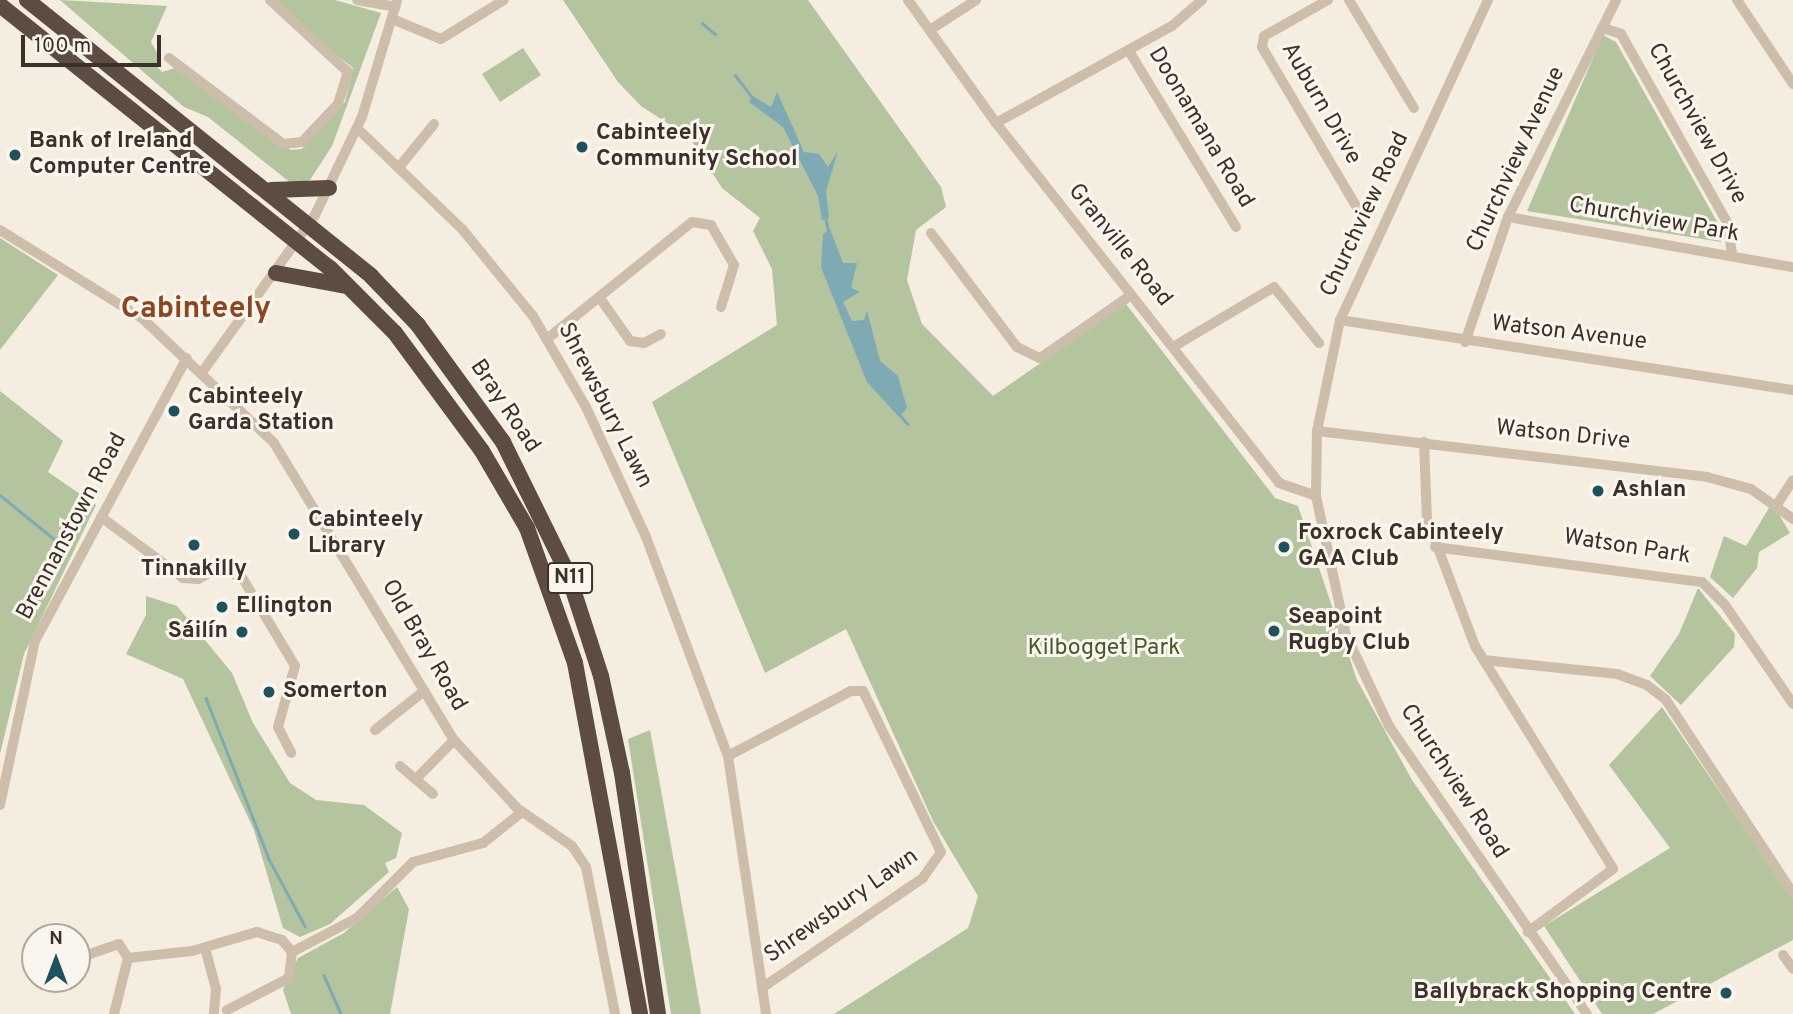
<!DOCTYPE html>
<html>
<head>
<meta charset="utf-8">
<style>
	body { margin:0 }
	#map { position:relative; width:1793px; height:1014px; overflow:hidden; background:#f4ede0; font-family:Overpass,sans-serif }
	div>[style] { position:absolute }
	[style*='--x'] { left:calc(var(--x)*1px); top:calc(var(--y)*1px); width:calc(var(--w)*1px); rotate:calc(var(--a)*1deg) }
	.green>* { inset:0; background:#b3c49f }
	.water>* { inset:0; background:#7daab3 }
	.stream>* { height:2.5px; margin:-1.25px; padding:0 1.25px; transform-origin:1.25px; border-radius:1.25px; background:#7daab3 }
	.minor>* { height:10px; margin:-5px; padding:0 5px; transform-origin:5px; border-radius:5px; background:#cdbeab }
	.highway>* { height:16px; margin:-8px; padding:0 8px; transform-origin:8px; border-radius:8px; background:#5c4c41 }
	.dots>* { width:19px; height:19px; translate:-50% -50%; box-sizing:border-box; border:4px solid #fbf6ed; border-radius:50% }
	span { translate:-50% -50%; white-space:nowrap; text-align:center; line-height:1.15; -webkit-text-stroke:6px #fbf6ed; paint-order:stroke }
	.shield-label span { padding:2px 5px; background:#fbf6ed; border:2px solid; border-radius:5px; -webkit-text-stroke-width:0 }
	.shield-label { font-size:21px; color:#3b312a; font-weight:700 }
	.street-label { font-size:23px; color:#3b312a }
	.poi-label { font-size:23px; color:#3b312a; font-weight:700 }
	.left { translate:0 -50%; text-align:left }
	.right { translate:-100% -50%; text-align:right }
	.park-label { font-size:23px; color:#445a2d }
	.district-label { font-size:30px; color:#8d4620; font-weight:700 }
	.north { position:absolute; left:21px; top:923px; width:70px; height:70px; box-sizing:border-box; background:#fbf6ed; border:2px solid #aea79f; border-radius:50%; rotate:0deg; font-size:19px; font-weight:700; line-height:28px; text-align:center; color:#3b312a }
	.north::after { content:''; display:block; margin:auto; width:24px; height:32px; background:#1e535e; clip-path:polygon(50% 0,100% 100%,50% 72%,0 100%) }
	.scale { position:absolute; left:21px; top:35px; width:140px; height:32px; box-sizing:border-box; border:4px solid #3b312a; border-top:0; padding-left:9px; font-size:21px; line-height:24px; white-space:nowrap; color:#3b312a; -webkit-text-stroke:5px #fbf6ed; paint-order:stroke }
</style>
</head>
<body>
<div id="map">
	<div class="green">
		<div style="clip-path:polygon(60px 0,167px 6px,151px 42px,159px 56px,156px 66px,162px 72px,175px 68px,291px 150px,302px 149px,345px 102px,353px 68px,280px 10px,277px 0,335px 0,381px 13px,332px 146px,310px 180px,292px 184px,208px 117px,184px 107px)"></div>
		<div style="clip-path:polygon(563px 0,808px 0,941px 187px,946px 207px,916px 230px,907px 280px,922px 324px,993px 396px,1126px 304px,1275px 498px,1298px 506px,1357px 680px,1412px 780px,1575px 1014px,834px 1014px,968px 928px,978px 896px,933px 821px,846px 629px,765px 673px,652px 402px,777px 325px,772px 269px,753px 231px,760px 218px,722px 188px,690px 138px,641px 106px,618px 82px)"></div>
		<div style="clip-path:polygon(1603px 35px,1616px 42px,1724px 234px,1721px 242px,1527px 211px)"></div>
		<div style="clip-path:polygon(523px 48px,541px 75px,500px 102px,482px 74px)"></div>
		<div style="clip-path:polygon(0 238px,58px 275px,0 350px)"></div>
		<div style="clip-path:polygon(0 391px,63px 441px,48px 472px,96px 505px,24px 654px,0 754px)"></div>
		<div style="clip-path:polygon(1772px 503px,1790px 533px,1759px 552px,1757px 568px,1733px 598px,1710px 577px,1724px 536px,1746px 546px)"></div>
		<div style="clip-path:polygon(1698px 588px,1735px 634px,1734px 647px,1681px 705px,1650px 676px,1679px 634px)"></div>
		<div style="clip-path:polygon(146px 596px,177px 606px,232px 673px,253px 723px,290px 783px,316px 800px,364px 805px,402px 833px,396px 858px,385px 863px,389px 872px,330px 924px,300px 937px,283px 928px,254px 830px,183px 679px,126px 654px,146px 615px)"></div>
		<div style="clip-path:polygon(1662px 707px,1793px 899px,1793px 940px,1653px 1014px,1602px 1014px,1544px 926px,1670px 848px,1609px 765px)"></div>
		<div style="clip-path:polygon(650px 730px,687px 933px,701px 1014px,671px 1014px,628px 739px)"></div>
		<div style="clip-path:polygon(397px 887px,409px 909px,390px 1014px,291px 1014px,283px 990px,298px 958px,344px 933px)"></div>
	</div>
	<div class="water">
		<div style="clip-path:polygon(777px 92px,804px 152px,819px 154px,828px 167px,838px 151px,826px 191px,829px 218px,822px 220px,818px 196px,783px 127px,749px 102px,753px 96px,771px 107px)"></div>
		<div style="clip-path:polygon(830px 229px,843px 263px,857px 263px,851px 288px,860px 292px,843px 302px,852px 321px,864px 320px,867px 311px,880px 361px,898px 376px,907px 408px,899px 417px,867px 382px,821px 267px,823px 234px)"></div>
	</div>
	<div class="stream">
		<div style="--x:702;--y:23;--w:17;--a:40"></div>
		<div style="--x:735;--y:75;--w:28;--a:52"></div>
		<div style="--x:826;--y:219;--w:14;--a:78"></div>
		<div style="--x:899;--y:414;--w:13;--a:48"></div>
		<div style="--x:0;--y:495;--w:82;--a:39.1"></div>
		<div style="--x:206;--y:698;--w:173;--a:68.6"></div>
		<div style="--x:269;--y:859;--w:76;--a:61.8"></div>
		<div style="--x:324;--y:975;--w:43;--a:66.4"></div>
	</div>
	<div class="minor">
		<div style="--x:357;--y:0;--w:39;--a:10"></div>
		<div style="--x:908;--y:0;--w:151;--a:54.4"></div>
		<div style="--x:996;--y:123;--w:458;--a:51.8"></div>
		<div style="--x:1279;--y:483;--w:39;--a:19"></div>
		<div style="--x:1328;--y:0;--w:73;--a:150.6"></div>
		<div style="--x:1264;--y:36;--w:11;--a:100"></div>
		<div style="--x:1262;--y:47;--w:199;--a:59.4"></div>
		<div style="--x:1349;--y:0;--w:126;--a:59"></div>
		<div style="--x:1488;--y:0;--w:353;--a:114.8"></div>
		<div style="--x:1340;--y:320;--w:113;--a:101.7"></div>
		<div style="--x:1317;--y:431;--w:65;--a:90.9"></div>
		<div style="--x:1316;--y:496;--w:142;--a:77.8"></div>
		<div style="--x:1346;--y:635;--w:101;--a:64.7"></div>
		<div style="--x:1389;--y:726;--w:349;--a:55.5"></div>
		<div style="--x:1737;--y:0;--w:101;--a:56.3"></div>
		<div style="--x:392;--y:19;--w:53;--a:22.2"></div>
		<div style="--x:441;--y:39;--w:74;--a:-31.8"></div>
		<div style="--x:1603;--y:28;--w:19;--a:18"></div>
		<div style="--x:1621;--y:34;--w:216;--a:60.6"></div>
		<div style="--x:1727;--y:222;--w:33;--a:81"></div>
		<div style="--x:930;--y:30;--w:55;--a:-33.1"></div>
		<div style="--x:1129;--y:51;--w:206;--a:58.7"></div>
		<div style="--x:169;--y:58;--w:143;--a:37"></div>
		<div style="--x:283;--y:144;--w:19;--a:-6"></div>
		<div style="--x:302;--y:142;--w:52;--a:-46.5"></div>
		<div style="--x:338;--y:104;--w:34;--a:-73"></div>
		<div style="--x:348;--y:72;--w:106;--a:-137.3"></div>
		<div style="--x:996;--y:123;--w:201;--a:-28.9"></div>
		<div style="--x:1172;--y:26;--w:40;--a:-41"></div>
		<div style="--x:357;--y:128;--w:146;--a:43.9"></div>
		<div style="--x:462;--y:229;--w:112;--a:50.8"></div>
		<div style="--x:533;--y:316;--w:105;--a:59.8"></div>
		<div style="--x:586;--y:407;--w:143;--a:65.2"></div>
		<div style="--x:646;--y:537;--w:234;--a:69.5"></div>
		<div style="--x:728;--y:756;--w:261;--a:81.6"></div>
		<div style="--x:400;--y:166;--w:54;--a:-51"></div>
		<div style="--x:1508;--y:217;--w:289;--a:10"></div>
		<div style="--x:0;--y:230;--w:168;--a:31.9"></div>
		<div style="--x:143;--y:319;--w:180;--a:43.4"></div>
		<div style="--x:274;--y:443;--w:347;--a:58.8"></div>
		<div style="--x:454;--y:740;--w:93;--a:47.2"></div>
		<div style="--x:517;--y:808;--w:67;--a:34.6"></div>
		<div style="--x:572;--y:846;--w:25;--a:56"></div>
		<div style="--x:586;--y:867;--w:150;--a:78.8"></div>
		<div style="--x:931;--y:233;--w:143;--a:53"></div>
		<div style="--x:1017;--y:347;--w:25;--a:26"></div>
		<div style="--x:1040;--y:358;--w:111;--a:-34.7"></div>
		<div style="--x:602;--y:301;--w:49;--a:55"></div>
		<div style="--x:630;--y:341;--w:14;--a:8"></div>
		<div style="--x:644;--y:343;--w:19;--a:-28"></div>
		<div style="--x:1340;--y:320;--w:458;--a:8.8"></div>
		<div style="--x:547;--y:339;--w:186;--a:-38.9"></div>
		<div style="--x:692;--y:222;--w:19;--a:9"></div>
		<div style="--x:711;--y:225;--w:46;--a:60.1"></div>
		<div style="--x:734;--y:265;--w:44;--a:107.2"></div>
		<div style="--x:1465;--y:342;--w:132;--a:-71"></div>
		<div style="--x:1508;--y:217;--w:242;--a:-63.5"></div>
		<div style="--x:1173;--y:347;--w:117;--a:-30.7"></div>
		<div style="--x:1274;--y:287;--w:72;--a:51.2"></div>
		<div style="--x:203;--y:371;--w:192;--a:-54.3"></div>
		<div style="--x:315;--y:215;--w:109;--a:-64.4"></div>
		<div style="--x:362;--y:117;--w:122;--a:-73.3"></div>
		<div style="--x:1317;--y:431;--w:393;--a:6.7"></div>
		<div style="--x:1707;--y:477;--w:46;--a:15.3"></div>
		<div style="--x:1751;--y:489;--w:52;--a:35.5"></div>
		<div style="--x:1424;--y:442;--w:77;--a:87.8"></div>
		<div style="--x:1427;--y:519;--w:136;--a:69.3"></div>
		<div style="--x:1475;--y:646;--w:262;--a:58.2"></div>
		<div style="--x:1613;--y:869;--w:106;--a:143.5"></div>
		<div style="--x:1778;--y:503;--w:27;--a:-57"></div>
		<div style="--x:101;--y:517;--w:102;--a:36.6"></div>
		<div style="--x:183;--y:578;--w:15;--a:4"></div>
		<div style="--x:198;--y:579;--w:26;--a:-28"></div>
		<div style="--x:221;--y:567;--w:25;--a:29"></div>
		<div style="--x:243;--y:579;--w:101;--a:59.1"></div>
		<div style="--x:295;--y:666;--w:63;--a:105.6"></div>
		<div style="--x:278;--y:727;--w:29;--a:63"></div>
		<div style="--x:1435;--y:547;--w:269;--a:7.5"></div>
		<div style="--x:1702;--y:582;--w:33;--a:45"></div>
		<div style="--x:1725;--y:605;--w:120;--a:55.5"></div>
		<div style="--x:1484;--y:660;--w:134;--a:6"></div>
		<div style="--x:1617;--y:674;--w:32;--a:20"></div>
		<div style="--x:1647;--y:685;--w:24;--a:38"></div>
		<div style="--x:1666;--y:700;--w:231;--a:56.7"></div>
		<div style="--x:375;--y:730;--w:63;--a:-38.5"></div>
		<div style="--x:728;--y:756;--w:139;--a:-27.9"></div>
		<div style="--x:851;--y:691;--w:12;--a:0"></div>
		<div style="--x:863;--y:691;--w:179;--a:64.2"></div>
		<div style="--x:941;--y:852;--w:32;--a:125"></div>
		<div style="--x:923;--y:878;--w:195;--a:145.7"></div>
		<div style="--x:400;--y:766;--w:43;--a:40.3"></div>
		<div style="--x:416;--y:779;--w:54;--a:-45.7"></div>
		<div style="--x:0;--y:805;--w:168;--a:-78"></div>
		<div style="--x:35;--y:641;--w:321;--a:-61.8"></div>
		<div style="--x:205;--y:948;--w:42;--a:75"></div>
		<div style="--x:216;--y:989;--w:25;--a:95"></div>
		<div style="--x:292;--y:952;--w:73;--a:-27.6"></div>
		<div style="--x:357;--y:918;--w:79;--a:-45"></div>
		<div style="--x:413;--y:862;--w:73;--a:-15.2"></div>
		<div style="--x:483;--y:843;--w:50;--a:-38.5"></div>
		<div style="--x:1783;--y:955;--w:17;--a:54"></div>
		<div style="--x:84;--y:956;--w:37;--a:-19"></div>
		<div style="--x:119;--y:944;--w:17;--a:57"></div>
		<div style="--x:114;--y:1014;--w:58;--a:-76"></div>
		<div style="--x:128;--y:958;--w:64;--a:-6.2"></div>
		<div style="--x:192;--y:951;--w:68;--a:-16.3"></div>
		<div style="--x:257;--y:932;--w:26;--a:18"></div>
		<div style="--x:282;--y:940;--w:16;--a:50"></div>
		<div style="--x:292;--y:952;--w:26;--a:97"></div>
		<div style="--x:289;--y:978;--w:70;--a:152.7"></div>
	</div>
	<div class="highway">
		<div style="--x:27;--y:0;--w:441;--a:38.7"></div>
		<div style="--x:371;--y:276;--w:68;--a:46.2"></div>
		<div style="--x:418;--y:325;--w:145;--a:54"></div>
		<div style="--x:503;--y:442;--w:147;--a:63.8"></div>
		<div style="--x:568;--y:574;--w:107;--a:72.1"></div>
		<div style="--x:601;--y:676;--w:99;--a:77.8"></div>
		<div style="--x:622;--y:773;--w:244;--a:81.5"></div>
		<div style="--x:0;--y:5;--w:422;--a:38.6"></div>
		<div style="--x:330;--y:268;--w:92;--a:45"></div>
		<div style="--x:395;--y:333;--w:147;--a:53.6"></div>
		<div style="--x:482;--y:451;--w:89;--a:59.7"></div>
		<div style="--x:527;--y:528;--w:143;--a:70.4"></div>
		<div style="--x:575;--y:663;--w:357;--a:79.5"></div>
		<div style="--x:271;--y:190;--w:58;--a:-2"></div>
		<div style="--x:276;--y:273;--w:71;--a:10.5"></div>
	</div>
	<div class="dots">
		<div style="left:582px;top:147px;background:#1e535e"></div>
		<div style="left:15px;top:155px;background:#1e535e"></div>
		<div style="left:174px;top:411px;background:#1e535e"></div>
		<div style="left:1598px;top:491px;background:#1e535e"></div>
		<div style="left:294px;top:534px;background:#1e535e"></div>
		<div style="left:194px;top:545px;background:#1e535e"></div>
		<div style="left:1284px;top:547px;background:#1e535e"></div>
		<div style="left:222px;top:607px;background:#1e535e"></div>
		<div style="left:1274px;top:631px;background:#1e535e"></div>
		<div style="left:242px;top:632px;background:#1e535e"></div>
		<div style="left:269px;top:692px;background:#1e535e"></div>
		<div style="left:1726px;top:993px;background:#1e535e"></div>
	</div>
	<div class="shield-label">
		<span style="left:570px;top:578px">N11</span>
	</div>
	<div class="street-label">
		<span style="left:1320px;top:104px;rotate:60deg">Auburn Drive</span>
		<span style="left:1696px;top:124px;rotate:61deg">Churchview Drive</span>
		<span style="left:1200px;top:128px;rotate:59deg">Doonamana Road</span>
		<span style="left:1517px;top:160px;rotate:-65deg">Churchview Avenue</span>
		<span style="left:1366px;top:215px;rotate:-65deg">Churchview Road</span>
		<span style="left:1654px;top:221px;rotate:10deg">Churchview Park</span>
		<span style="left:1119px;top:246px;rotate:51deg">Granville Road</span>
		<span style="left:1569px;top:334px;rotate:7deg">Watson Avenue</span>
		<span style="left:604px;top:406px;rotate:63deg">Shrewsbury Lawn</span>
		<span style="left:504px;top:407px;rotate:56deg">Bray Road</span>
		<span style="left:1563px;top:436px;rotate:6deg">Watson Drive</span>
		<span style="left:73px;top:527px;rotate:-62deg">Brennanstown Road</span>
		<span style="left:1627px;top:548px;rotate:9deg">Watson Park</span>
		<span style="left:423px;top:646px;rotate:60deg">Old Bray Road</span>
		<span style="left:1453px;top:782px;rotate:57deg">Churchview Road</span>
		<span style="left:842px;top:907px;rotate:-35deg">Shrewsbury Lawn</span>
	</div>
	<div class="poi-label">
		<span class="left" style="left:596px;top:147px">Cabinteely<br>Community School</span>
		<span class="left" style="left:29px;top:155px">Bank of Ireland<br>Computer Centre</span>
		<span class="left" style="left:188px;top:411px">Cabinteely<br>Garda Station</span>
		<span class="left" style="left:1612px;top:491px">Ashlan</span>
		<span class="left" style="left:308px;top:534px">Cabinteely<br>Library</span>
		<span class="left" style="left:1298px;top:547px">Foxrock Cabinteely<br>GAA Club</span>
		<span style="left:194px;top:570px">Tinnakilly</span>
		<span class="left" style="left:236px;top:607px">Ellington</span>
		<span class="left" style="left:1288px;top:631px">Seapoint<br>Rugby Club</span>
		<span class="right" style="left:228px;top:632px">Sáilín</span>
		<span class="left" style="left:283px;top:692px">Somerton</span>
		<span class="right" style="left:1712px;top:993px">Ballybrack Shopping Centre</span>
	</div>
	<div class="park-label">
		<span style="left:1104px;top:649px">Kilbogget Park</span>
	</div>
	<div class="district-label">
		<span style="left:196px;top:310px">Cabinteely</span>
	</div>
	<div class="north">N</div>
	<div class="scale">100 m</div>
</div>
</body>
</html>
